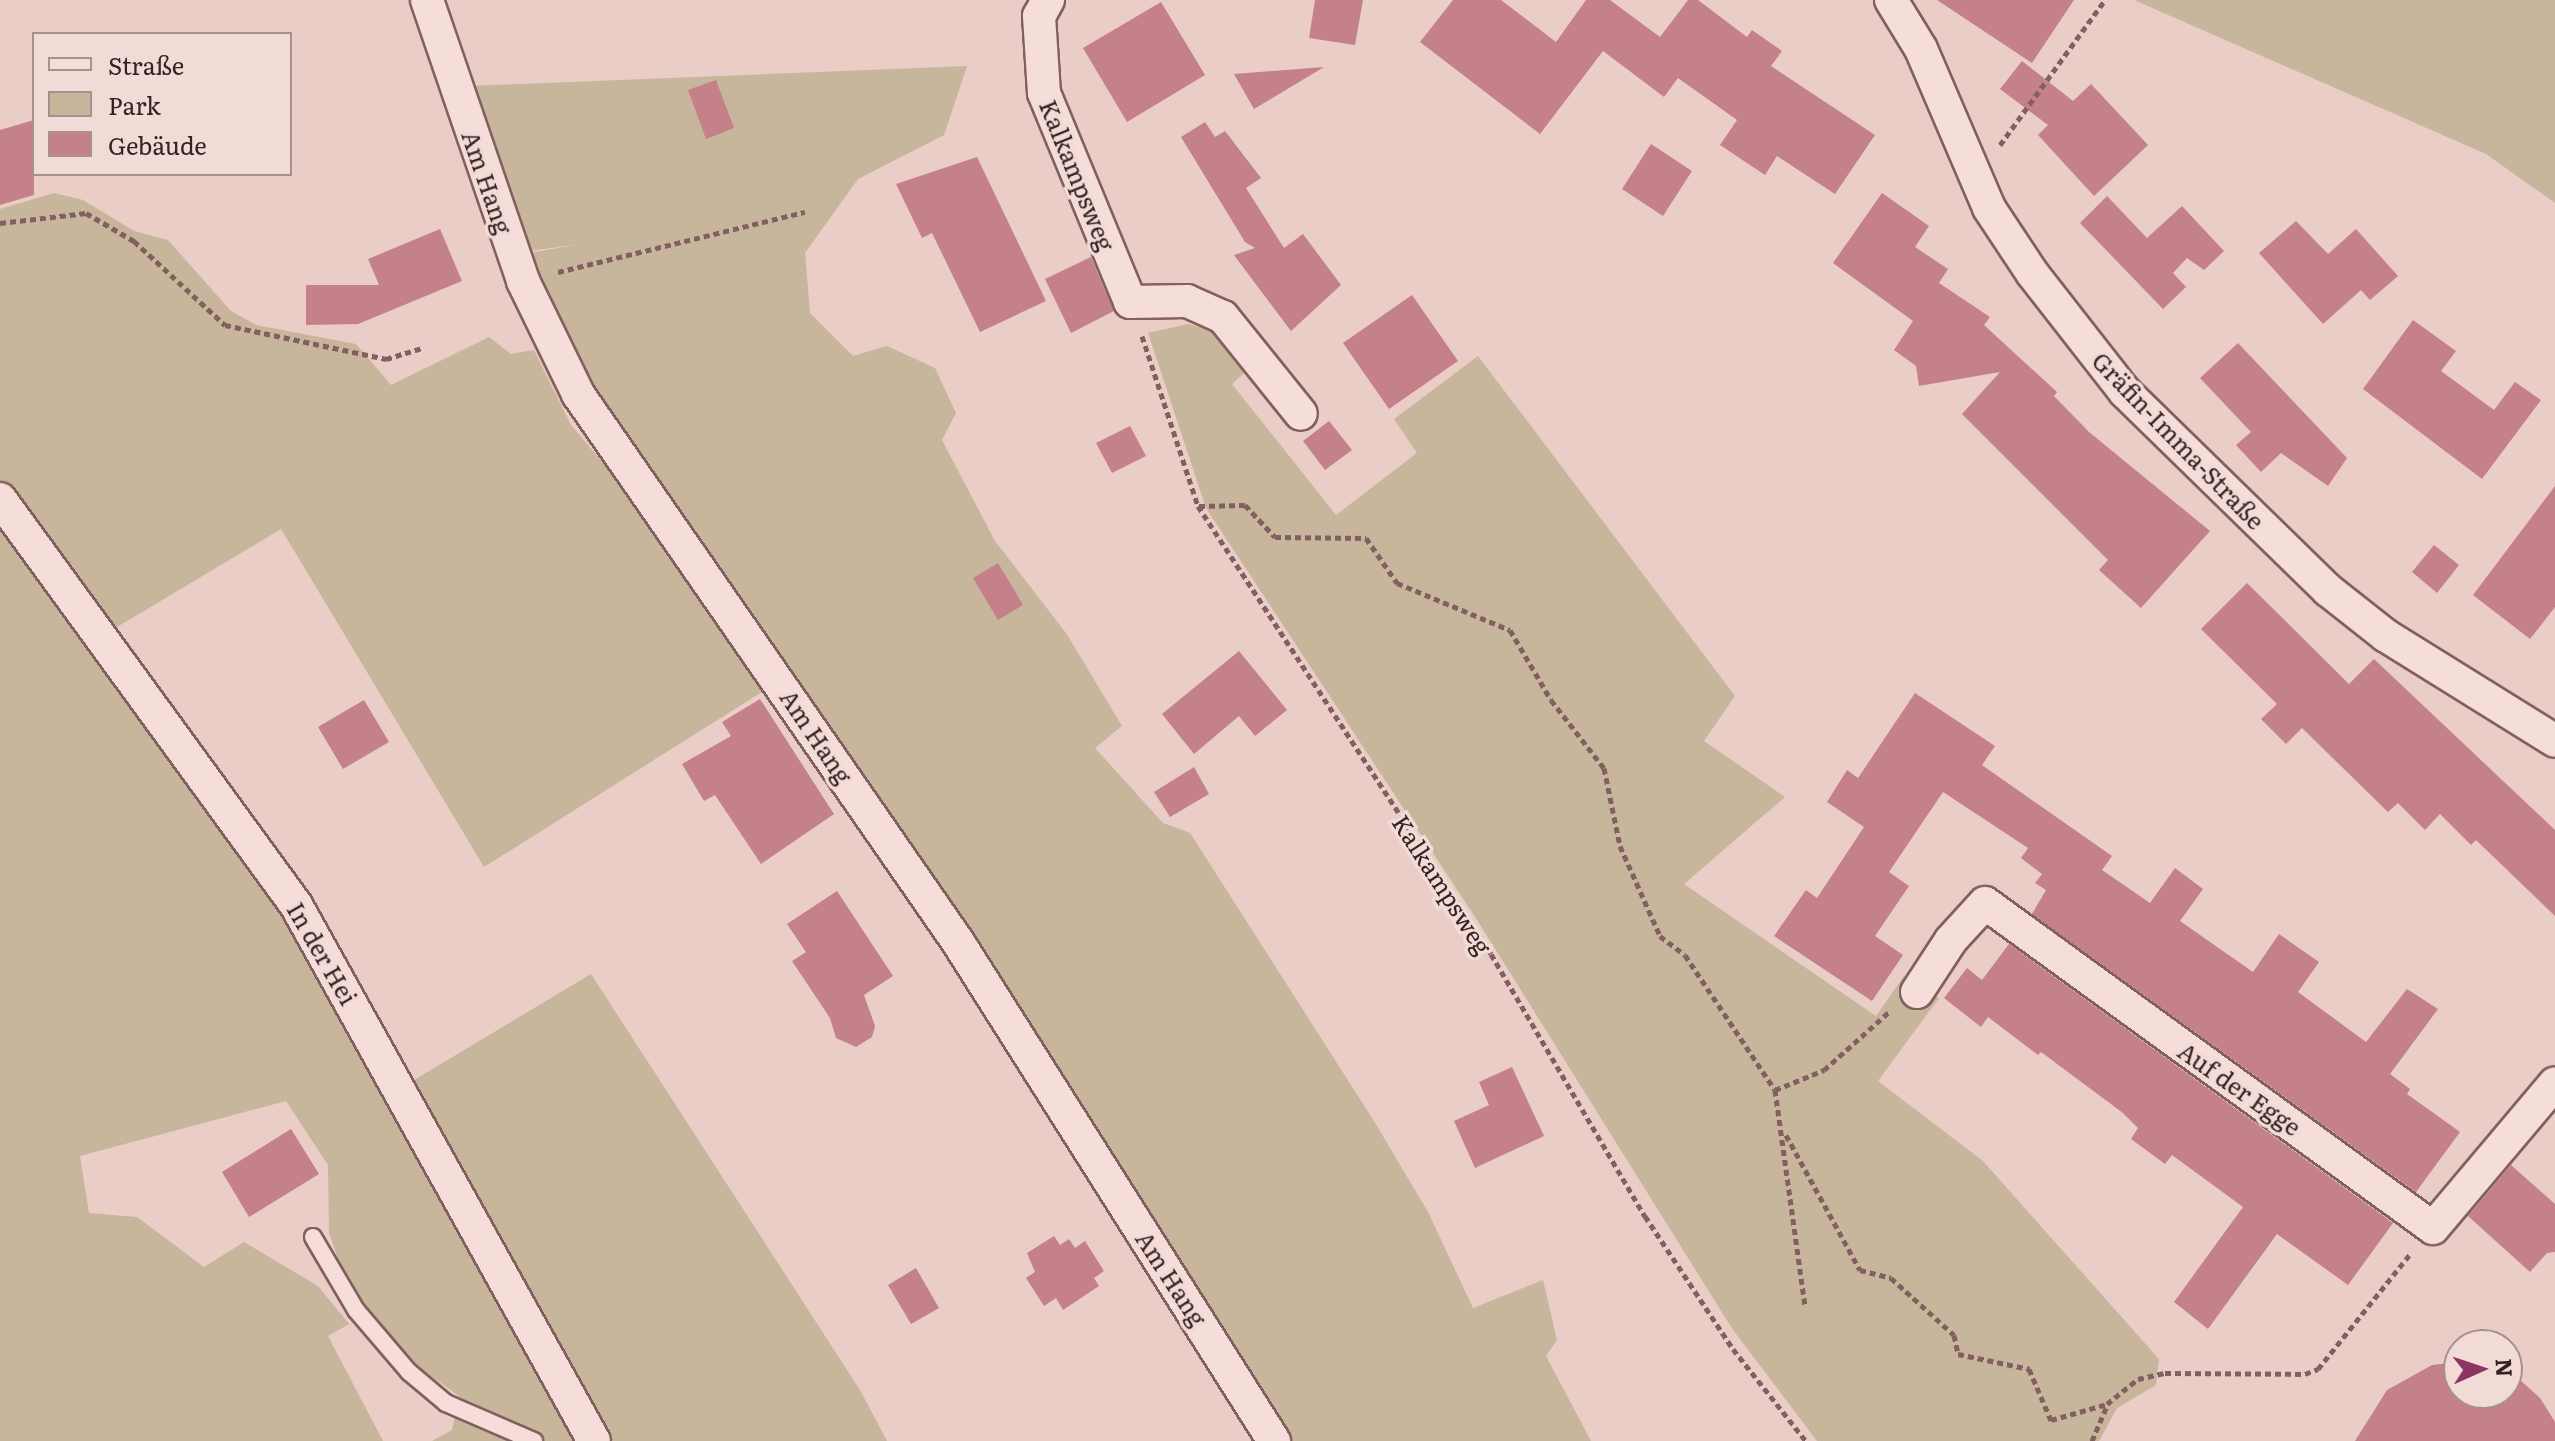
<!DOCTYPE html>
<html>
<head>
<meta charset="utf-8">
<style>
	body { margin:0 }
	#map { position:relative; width:2555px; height:1441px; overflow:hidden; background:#eacdc7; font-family:Literata,serif }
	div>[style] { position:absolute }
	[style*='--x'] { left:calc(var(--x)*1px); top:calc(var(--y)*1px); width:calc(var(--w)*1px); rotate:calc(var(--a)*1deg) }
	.green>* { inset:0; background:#c7b59c }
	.building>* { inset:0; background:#c48189 }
	.path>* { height:5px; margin-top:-2.5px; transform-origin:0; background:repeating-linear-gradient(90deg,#835f5f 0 6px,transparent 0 10px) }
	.roads { filter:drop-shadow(2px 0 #835f5f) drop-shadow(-2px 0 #835f5f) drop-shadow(0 2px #835f5f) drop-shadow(0 -2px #835f5f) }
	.lane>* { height:16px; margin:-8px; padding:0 8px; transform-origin:8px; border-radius:8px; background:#f5deda }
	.street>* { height:32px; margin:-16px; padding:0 16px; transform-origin:16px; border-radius:16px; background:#f5deda }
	span { translate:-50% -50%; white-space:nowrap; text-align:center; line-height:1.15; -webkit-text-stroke:7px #f2dbd6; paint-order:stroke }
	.street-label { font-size:24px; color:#352122 }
	.legend { position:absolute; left:32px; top:32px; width:260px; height:144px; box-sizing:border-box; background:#f2dbd6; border:2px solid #a6918e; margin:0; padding:10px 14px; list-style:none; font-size:24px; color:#352122 }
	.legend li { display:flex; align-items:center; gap:16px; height:40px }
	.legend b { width:40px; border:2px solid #a6918e }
	.north { position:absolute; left:2443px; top:1329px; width:80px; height:80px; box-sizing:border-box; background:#f2dbd6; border:2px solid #a6918e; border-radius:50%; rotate:87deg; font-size:22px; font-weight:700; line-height:32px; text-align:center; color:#352122 }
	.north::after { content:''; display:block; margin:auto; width:28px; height:36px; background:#8c3564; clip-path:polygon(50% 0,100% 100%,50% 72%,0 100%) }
</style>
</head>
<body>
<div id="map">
	<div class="green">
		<div style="clip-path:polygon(2134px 0,2555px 0,2555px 203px,2486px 154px)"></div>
		<div style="clip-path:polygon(967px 66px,944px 135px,858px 179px,805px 253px,810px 313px,853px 356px,887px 346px,935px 368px,956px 413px,942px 440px,995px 541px,1066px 633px,1122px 726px,1095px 748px,1163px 823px,1190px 833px,1374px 1121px,1428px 1212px,1473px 1308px,1543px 1280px,1557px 1340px,1546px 1356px,1591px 1441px,1292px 1441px,1095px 1130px,593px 383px,530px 253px,580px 244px,530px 251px,469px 86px)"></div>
		<div style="clip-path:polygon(54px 193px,83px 200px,134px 231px,168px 240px,231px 311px,256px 325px,356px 344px,391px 385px,489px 337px,511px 354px,534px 350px,571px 425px,649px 517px,765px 690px,484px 867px,281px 529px,97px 639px,295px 921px,584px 1441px,432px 1441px,452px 1430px,459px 1396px,418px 1367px,365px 1308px,342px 1270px,329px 1233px,328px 1165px,286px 1101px,80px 1156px,89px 1213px,137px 1217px,204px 1267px,244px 1242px,318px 1286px,349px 1324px,328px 1336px,383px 1441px,0 1441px,0 209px)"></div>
		<div style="clip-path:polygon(1188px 324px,1215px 331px,1245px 372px,1232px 384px,1336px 515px,1417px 453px,1394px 419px,1478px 356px,1735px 696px,1704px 741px,1785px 797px,1684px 884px,1876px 1016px,1904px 976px,1939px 998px,1878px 1081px,1983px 1161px,2159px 1359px,2156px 1385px,2117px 1408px,2099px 1441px,1817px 1441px,1733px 1330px,1479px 923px,1206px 508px,1148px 333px)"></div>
		<div style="clip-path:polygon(591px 974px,860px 1390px,887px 1441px,607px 1441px,409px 1083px)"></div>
	</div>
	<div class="building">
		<div style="clip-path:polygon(1315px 0,1363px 0,1355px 45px,1309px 38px)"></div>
		<div style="clip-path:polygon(1453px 0,1501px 0,1556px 42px,1586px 0,1610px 0,1660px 37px,1688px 0,1698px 0,1747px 37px,1752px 30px,1782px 51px,1771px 66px,1875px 135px,1835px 194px,1777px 156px,1765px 175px,1720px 145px,1737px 120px,1678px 78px,1664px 97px,1603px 51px,1540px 134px,1420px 42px)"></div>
		<div style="clip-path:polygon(1937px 0,2074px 0,2032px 63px)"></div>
		<div style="clip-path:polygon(1161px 2px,1205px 75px,1127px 122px,1083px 48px)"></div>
		<div style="clip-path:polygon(2022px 61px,2073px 101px,2091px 84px,2148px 145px,2094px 196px,2038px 135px,2048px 125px,2000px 89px)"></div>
		<div style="clip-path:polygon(1324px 67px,1254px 109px,1234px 74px)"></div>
		<div style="clip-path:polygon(716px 80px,734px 128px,706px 139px,688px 90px)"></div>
		<div style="clip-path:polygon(34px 120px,34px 195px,0 205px,0 130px)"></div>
		<div style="clip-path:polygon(1205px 122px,1215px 137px,1225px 131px,1261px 178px,1246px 188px,1284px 248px,1303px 234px,1341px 285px,1291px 331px,1234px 255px,1255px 248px,1245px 242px,1181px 137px)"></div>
		<div style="clip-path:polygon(1651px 144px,1692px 171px,1663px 216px,1622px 189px)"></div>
		<div style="clip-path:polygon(977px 157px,1046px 301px,980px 332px,932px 233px,922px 238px,896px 184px)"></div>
		<div style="clip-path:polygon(1882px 193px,1929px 226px,1915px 247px,1948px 269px,1939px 283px,1990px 317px,1984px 325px,2057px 392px,2054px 396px,2089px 432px,2210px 531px,2141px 608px,2099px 570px,2108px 560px,1962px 414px,2000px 372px,1919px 386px,1916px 366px,1894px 350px,1913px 321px,1833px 263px)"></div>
		<div style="clip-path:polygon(2107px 196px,2147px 238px,2182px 206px,2224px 251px,2204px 270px,2187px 258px,2173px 273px,2186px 287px,2163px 309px,2080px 223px)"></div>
		<div style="clip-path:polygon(2296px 221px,2328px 254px,2356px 229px,2398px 276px,2370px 300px,2361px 290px,2323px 324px,2259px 253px)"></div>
		<div style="clip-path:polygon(440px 229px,462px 281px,358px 324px,306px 325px,306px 285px,379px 285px,368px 259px)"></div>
		<div style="clip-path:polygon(1091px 257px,1114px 311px,1071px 333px,1045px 279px)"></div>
		<div style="clip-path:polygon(1412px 295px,1458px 361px,1389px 409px,1343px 343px)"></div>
		<div style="clip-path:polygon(2413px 320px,2456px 351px,2441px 371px,2494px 410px,2515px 382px,2541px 400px,2482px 479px,2363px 389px)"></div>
		<div style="clip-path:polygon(2238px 343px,2347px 458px,2328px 486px,2281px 453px,2261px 472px,2236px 445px,2251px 432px,2200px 378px)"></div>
		<div style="clip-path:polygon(1329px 421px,1352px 450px,1325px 470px,1303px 441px)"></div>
		<div style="clip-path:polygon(1130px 426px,1146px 456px,1112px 473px,1096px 443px)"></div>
		<div style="clip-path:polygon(2555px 486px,2555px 607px,2530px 639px,2473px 595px)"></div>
		<div style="clip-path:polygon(2434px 545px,2459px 565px,2437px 593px,2412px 572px)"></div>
		<div style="clip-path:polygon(998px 563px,1023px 605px,998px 620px,973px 578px)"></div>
		<div style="clip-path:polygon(2247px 583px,2349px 684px,2374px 659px,2555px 830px,2555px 916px,2476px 840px,2471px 845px,2440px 814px,2425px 830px,2398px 803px,2388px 812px,2302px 728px,2286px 744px,2261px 719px,2277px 704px,2201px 629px)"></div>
		<div style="clip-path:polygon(1239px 651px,1287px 710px,1255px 736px,1239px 716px,1194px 754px,1162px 714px)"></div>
		<div style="clip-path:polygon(1915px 693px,1995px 746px,1982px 765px,2112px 856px,2102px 870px,2150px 903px,2175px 868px,2203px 889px,2180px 921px,2253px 972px,2279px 934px,2319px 962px,2298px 992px,2366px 1042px,2407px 989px,2438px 1009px,2390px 1074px,2410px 1089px,2407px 1094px,2460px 1132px,2416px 1192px,2032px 914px,2046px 890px,2035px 883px,2042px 874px,2021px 858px,2028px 848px,1943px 792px,1889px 872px,1909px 886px,1875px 936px,1903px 955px,1872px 1001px,1774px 936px,1806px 890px,1817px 898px,1864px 827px,1827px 802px,1847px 770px,1858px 778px)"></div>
		<div style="clip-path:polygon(760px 699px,834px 814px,761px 864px,715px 795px,704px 801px,682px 764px,731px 736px,722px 722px)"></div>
		<div style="clip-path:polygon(364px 700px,389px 742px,343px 769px,318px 727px)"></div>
		<div style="clip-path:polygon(1194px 767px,1209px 794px,1170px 817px,1154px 792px)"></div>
		<div style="clip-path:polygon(837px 891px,893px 976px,864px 995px,875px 1026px,872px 1037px,856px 1047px,836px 1038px,830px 1018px,792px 961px,806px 952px,787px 924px)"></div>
		<div style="clip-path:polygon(2009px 944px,2393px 1223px,2348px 1285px,2277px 1234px,2208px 1329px,2174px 1302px,2243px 1207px,2172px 1155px,2165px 1164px,2131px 1139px,2138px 1128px,2123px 1113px,2041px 1052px,2038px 1055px,1988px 1017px,1981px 1027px,1944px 998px,1967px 968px,1982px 980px)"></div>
		<div style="clip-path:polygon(1512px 1067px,1544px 1136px,1475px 1168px,1454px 1121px,1489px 1105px,1479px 1082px)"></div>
		<div style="clip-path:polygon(291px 1129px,319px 1174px,249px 1217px,222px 1172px)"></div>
		<div style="clip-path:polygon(2511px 1165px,2555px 1204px,2555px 1252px,2547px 1253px,2530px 1272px,2468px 1216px)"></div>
		<div style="clip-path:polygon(1054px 1236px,1060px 1245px,1069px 1239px,1075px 1248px,1085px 1241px,1104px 1271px,1094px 1278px,1099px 1286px,1063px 1310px,1056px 1298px,1044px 1306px,1026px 1278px,1035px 1272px,1027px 1253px)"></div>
		<div style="clip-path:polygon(916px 1268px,939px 1308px,911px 1324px,888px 1285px)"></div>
		<div style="clip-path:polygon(2459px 1362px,2459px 1393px,2507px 1393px,2507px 1373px,2519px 1379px,2540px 1398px,2555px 1422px,2555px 1441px,2355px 1441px,2387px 1390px,2432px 1365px)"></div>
	</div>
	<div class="path">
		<div style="--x:2000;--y:145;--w:179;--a:-54.1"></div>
		<div style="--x:0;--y:223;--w:87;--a:-6.6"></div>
		<div style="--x:86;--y:213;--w:56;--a:30.3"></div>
		<div style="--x:134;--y:241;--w:124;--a:42.7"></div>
		<div style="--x:225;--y:325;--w:165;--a:11.9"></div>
		<div style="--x:386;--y:359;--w:39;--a:-17"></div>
		<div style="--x:558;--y:272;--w:254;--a:-13.7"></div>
		<div style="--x:1142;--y:336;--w:179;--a:71.8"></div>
		<div style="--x:1198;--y:506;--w:535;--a:56.81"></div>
		<div style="--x:1491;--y:954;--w:304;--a:59.6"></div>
		<div style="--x:1645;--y:1216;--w:159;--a:56.5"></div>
		<div style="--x:1733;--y:1349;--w:117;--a:51.6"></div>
		<div style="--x:1199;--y:506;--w:46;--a:-1.2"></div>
		<div style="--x:1245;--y:505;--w:44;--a:46.8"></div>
		<div style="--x:1275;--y:537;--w:91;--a:0.6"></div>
		<div style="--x:1366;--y:538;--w:55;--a:55.4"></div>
		<div style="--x:1397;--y:583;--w:122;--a:22.6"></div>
		<div style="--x:1510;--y:630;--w:81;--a:59.6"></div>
		<div style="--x:1551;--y:700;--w:86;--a:52.1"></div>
		<div style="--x:1604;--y:768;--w:80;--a:78.4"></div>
		<div style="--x:1620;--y:846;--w:98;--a:66"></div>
		<div style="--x:1660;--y:936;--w:31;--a:37"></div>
		<div style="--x:1685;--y:955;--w:162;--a:56.3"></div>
		<div style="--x:1775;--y:1090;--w:218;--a:82.1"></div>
		<div style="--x:1775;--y:1090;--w:53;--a:-22.2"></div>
		<div style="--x:1824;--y:1070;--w:89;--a:-41.8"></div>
		<div style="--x:1786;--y:1135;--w:154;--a:61.3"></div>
		<div style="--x:1860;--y:1270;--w:32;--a:14"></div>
		<div style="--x:1891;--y:1278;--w:85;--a:42.1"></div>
		<div style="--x:1954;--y:1335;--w:19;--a:78"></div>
		<div style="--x:1958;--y:1354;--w:73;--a:11.9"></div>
		<div style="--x:2029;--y:1369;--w:56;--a:66.7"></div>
		<div style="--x:2051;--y:1420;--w:58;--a:-15.9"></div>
		<div style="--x:2107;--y:1404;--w:40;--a:-39"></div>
		<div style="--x:2138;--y:1379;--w:28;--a:-13"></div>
		<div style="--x:2165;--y:1373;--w:140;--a:0.4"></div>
		<div style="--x:2305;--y:1374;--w:14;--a:-21"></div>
		<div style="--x:2318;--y:1369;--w:149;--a:-51.3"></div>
		<div style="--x:2092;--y:1441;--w:39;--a:-67"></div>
	</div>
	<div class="roads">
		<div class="lane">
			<div style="--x:313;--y:1237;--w:85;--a:59.5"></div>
			<div style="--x:356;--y:1310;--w:82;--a:49.5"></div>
			<div style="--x:409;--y:1372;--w:48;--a:40"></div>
			<div style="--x:446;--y:1403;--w:96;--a:23.4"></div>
		</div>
		<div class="street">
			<div style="--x:427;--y:0;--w:297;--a:71.1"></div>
			<div style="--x:523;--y:281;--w:126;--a:64"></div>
			<div style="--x:578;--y:394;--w:667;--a:55.26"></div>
			<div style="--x:958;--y:942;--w:591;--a:57.66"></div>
			<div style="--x:1048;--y:0;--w:18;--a:119"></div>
			<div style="--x:1039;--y:16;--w:77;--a:86.3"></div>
			<div style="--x:1044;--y:93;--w:226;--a:67.6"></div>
			<div style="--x:1130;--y:302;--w:57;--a:-1"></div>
			<div style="--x:1187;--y:301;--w:39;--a:24"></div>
			<div style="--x:1223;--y:317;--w:124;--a:51.2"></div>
			<div style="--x:1891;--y:0;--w:57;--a:58.5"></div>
			<div style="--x:1921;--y:49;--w:173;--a:66.8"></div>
			<div style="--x:1989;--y:208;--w:78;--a:56.5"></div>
			<div style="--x:2032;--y:273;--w:151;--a:52"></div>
			<div style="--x:2125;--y:392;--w:284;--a:44.3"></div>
			<div style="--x:2328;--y:590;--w:73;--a:38.3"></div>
			<div style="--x:2385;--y:635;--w:200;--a:31.9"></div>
			<div style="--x:0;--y:499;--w:502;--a:53.91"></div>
			<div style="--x:296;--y:905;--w:613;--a:60.93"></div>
			<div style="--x:1917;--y:992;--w:62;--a:-56.8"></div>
			<div style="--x:1951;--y:940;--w:50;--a:-47.4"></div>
			<div style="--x:1985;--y:903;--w:553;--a:35.96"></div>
			<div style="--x:2433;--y:1228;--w:189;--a:-49.9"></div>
		</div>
	</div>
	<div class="street-label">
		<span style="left:1078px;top:175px;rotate:68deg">Kalkampsweg</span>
		<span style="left:488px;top:182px;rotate:71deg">Am Hang</span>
		<span style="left:2179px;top:440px;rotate:46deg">Gräfin-Imma-Straße</span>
		<span style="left:817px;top:736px;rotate:56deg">Am Hang</span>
		<span style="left:1443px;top:884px;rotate:57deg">Kalkampsweg</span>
		<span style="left:323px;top:953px;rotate:60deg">In der Hei</span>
		<span style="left:2240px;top:1088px;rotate:35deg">Auf der Egge</span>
		<span style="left:1172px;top:1278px;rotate:57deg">Am Hang</span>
	</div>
	<ul class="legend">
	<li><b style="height:10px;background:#f5deda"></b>Straße</li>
	<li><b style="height:22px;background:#c7b59c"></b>Park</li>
	<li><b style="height:22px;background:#c48189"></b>Gebäude</li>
	</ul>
	<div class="north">N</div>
</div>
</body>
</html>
